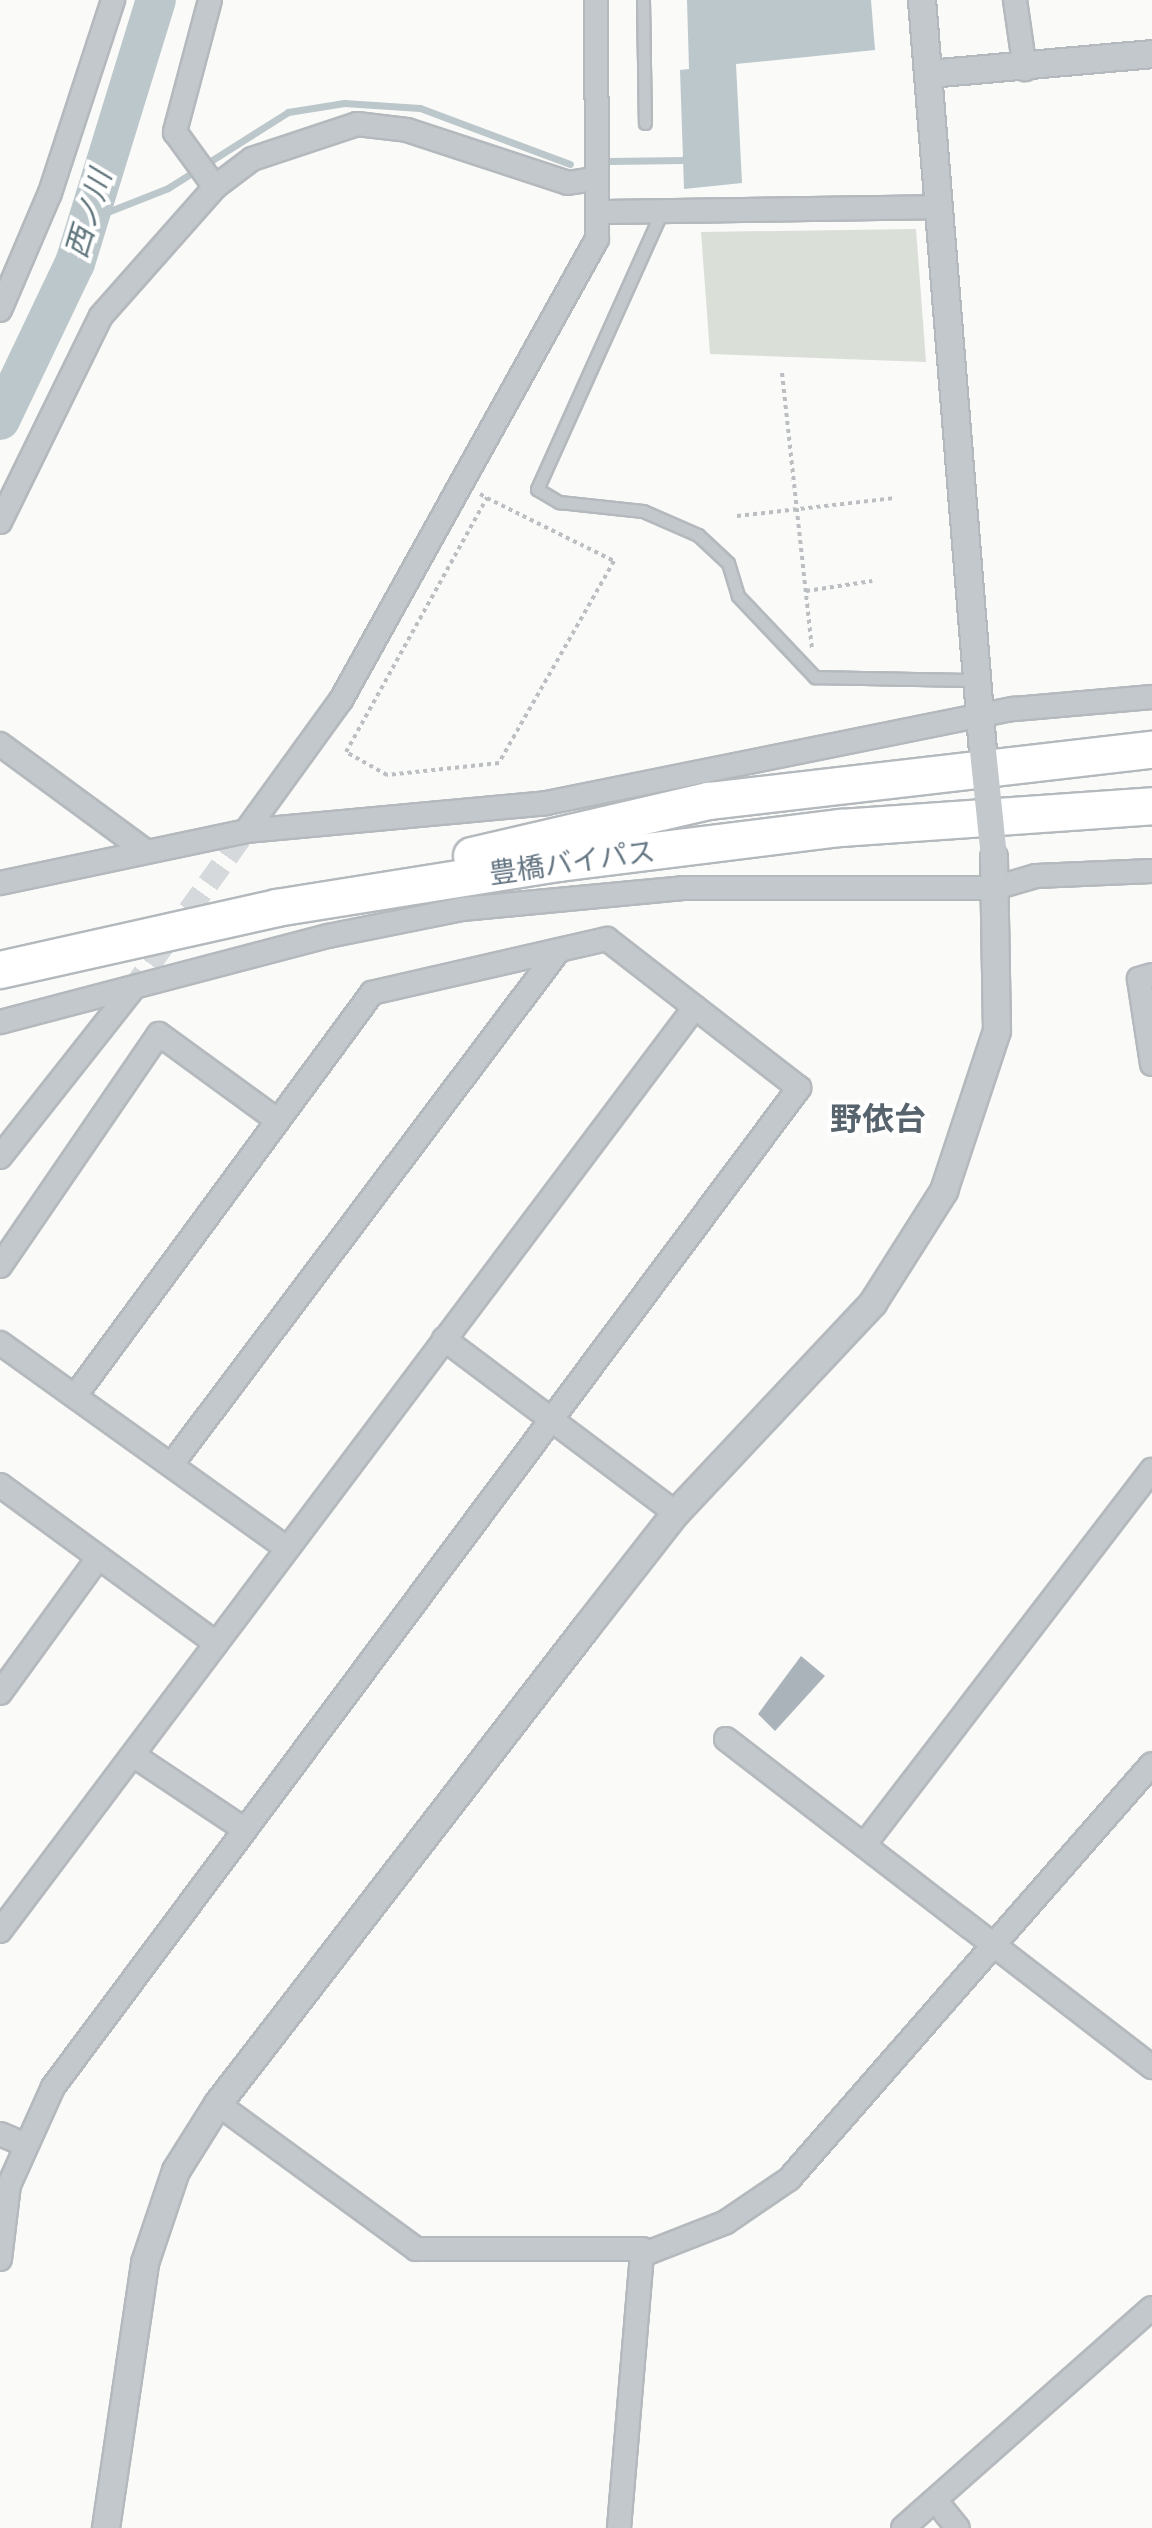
<!DOCTYPE html>
<html>
<head>
<meta charset="utf-8">
<style>
	body { margin:0 }
	#map { position:relative; width:1152px; height:2528px; overflow:hidden; background:#fafaf8; font-family:"Fira Sans","Noto Sans JP",sans-serif }
	div>[style] { position:absolute }
	[style*='--x'] { left:calc(var(--x)*1px); top:calc(var(--y)*1px); width:calc(var(--w)*1px); rotate:calc(var(--a)*1deg) }
	.green>* { inset:0; background:#dadfd7 }
	.water>* { inset:0; background:#bbc7cb }
	.stream>* { height:7px; margin:-3.5px; padding:0 3.5px; transform-origin:3.5px; border-radius:3.5px; background:#bbc7cb }
	.river>* { height:40px; margin:-20px; padding:0 20px; transform-origin:20px; border-radius:20px; background:#bbc7cb }
	.building>* { inset:0; background:#aab3b9 }
	.minor-tunnel>* { height:22px; margin-top:-11px; transform-origin:0; background:repeating-linear-gradient(90deg,#d5d9db 0 22px,transparent 0 33px) }
	.path>* { height:4px; margin-top:-2px; transform-origin:0; background:repeating-linear-gradient(90deg,#bbbfc2 0 4px,transparent 0 8px) }
	.roads { filter:drop-shadow(2px 0 #b4b9bd) drop-shadow(-2px 0 #b4b9bd) drop-shadow(0 2px #b4b9bd) drop-shadow(0 -2px #b4b9bd) }
	.service>* { height:11px; margin:-5.5px; padding:0 5.5px; transform-origin:5.5px; border-radius:5.5px; background:#c3c8cc }
	.minor>* { height:22px; margin:-11px; padding:0 11px; transform-origin:11px; border-radius:11px; background:#c3c8cc }
	.tertiary>* { height:26px; margin:-13px; padding:0 13px; transform-origin:13px; border-radius:13px; background:#c3c8cc }
	.trunk>* { height:36px; margin:-18px; padding:0 18px; transform-origin:18px; border-radius:18px; background:#fff }
	.tertiary-bridge>* { height:26px; margin:-13px; padding:0 13px; transform-origin:13px; border-radius:13px; background:#c3c8cc }
	span { translate:-50% -50%; white-space:nowrap; text-align:center; line-height:1.15; -webkit-text-stroke:8px #fff; paint-order:stroke }
	.street-label { font-size:28px; color:#657683 }
	.water-label { font-size:30px; color:#60757c; font-style:italic }
	.quarter-label { font-size:32px; color:#57646e; font-weight:700 }
</style>
</head>
<body>
<div id="map">
	<div class="green">
		<div style="clip-path:polygon(916px 229px,926px 362px,710px 354px,701px 232px)"></div>
	</div>
	<div class="water">
		<div style="clip-path:polygon(687px 0,871px 0,875px 50px,736px 64px,742px 183px,684px 189px,680px 70px,689px 69px)"></div>
	</div>
	<div class="stream">
		<div style="--x:610;--y:161;--w:73;--a:-0.8"></div>
		<div style="--x:82;--y:222;--w:92;--a:-21.6"></div>
		<div style="--x:168;--y:188;--w:142;--a:-32.3"></div>
		<div style="--x:288;--y:112;--w:57;--a:-9.1"></div>
		<div style="--x:344;--y:103;--w:76;--a:3.8"></div>
		<div style="--x:420;--y:108;--w:160;--a:20.5"></div>
	</div>
	<div class="river">
		<div style="--x:0;--y:420;--w:174;--a:-64.5"></div>
		<div style="--x:75;--y:263;--w:275;--a:-72.9"></div>
	</div>
	<div class="building">
		<div style="clip-path:polygon(801px 1656px,825px 1676px,775px 1731px,758px 1714px)"></div>
	</div>
	<div class="minor-tunnel">
		<div style="--x:131;--y:991;--w:197;--a:-54.3"></div>
	</div>
	<div class="path">
		<div style="--x:782;--y:373;--w:279;--a:83.8"></div>
		<div style="--x:480;--y:494;--w:8;--a:30"></div>
		<div style="--x:487;--y:498;--w:142;--a:26.4"></div>
		<div style="--x:614;--y:561;--w:232;--a:119.7"></div>
		<div style="--x:499;--y:763;--w:113;--a:173.9"></div>
		<div style="--x:387;--y:775;--w:47;--a:-150.7"></div>
		<div style="--x:346;--y:752;--w:291;--a:-61"></div>
		<div style="--x:737;--y:516;--w:160;--a:-6.5"></div>
		<div style="--x:806;--y:591;--w:67;--a:-8.6"></div>
	</div>
	<div class="roads">
		<div class="service">
			<div style="--x:643;--y:0;--w:123;--a:89.1"></div>
			<div style="--x:662;--y:211;--w:305;--a:114.2"></div>
			<div style="--x:537;--y:489;--w:26;--a:31"></div>
			<div style="--x:559;--y:502;--w:84;--a:6.1"></div>
			<div style="--x:643;--y:511;--w:60;--a:23.6"></div>
			<div style="--x:698;--y:535;--w:41;--a:43"></div>
			<div style="--x:728;--y:563;--w:34;--a:73"></div>
			<div style="--x:738;--y:596;--w:112;--a:46.5"></div>
			<div style="--x:815;--y:677;--w:161;--a:1.1"></div>
		</div>
		<div class="minor">
			<div style="--x:210;--y:0;--w:137;--a:104.9"></div>
			<div style="--x:175;--y:132;--w:68;--a:54"></div>
			<div style="--x:1015;--y:0;--w:70;--a:81.8"></div>
			<div style="--x:598;--y:212;--w:340;--a:-0.8"></div>
			<div style="--x:0;--y:310;--w:127;--a:-66.9"></div>
			<div style="--x:50;--y:193;--w:203;--a:-71.9"></div>
			<div style="--x:0;--y:522;--w:229;--a:-63.9"></div>
			<div style="--x:101;--y:316;--w:172;--a:-48.5"></div>
			<div style="--x:215;--y:187;--w:46;--a:-37.1"></div>
			<div style="--x:252;--y:159;--w:111;--a:-18.4"></div>
			<div style="--x:357;--y:124;--w:50;--a:6.8"></div>
			<div style="--x:407;--y:130;--w:169;--a:18.2"></div>
			<div style="--x:568;--y:183;--w:25;--a:-9"></div>
			<div style="--x:0;--y:744;--w:177;--a:36.3"></div>
			<div style="--x:246;--y:831;--w:162;--a:-54.1"></div>
			<div style="--x:341;--y:700;--w:527;--a:-60.96"></div>
			<div style="--x:597;--y:239;--w:239;--a:-90.2"></div>
			<div style="--x:0;--y:883;--w:251;--a:-11.9"></div>
			<div style="--x:246;--y:831;--w:301;--a:-5.3"></div>
			<div style="--x:546;--y:803;--w:477;--a:-11.4"></div>
			<div style="--x:1014;--y:709;--w:139;--a:-5"></div>
			<div style="--x:1152;--y:975;--w:14;--a:163"></div>
			<div style="--x:1139;--y:979;--w:86;--a:81.3"></div>
			<div style="--x:0;--y:1022;--w:339;--a:-14.7"></div>
			<div style="--x:328;--y:936;--w:137;--a:-11.4"></div>
			<div style="--x:462;--y:909;--w:222;--a:-5.4"></div>
			<div style="--x:683;--y:888;--w:312;--a:0"></div>
			<div style="--x:995;--y:888;--w:43;--a:-16.3"></div>
			<div style="--x:1036;--y:876;--w:116;--a:-2.5"></div>
			<div style="--x:0;--y:1157;--w:211;--a:-51.7"></div>
			<div style="--x:0;--y:1266;--w:281;--a:-55.6"></div>
			<div style="--x:159;--y:1034;--w:146;--a:36.1"></div>
			<div style="--x:444;--y:1339;--w:290;--a:36.9"></div>
			<div style="--x:0;--y:1343;--w:352;--a:35.6"></div>
			<div style="--x:172;--y:1464;--w:643;--a:-53.02"></div>
			<div style="--x:0;--y:1485;--w:268;--a:36.2"></div>
			<div style="--x:0;--y:1693;--w:167;--a:-54"></div>
			<div style="--x:726;--y:1739;--w:538;--a:37.59"></div>
			<div style="--x:133;--y:1755;--w:133;--a:33.7"></div>
			<div style="--x:864;--y:1845;--w:473;--a:-52.5"></div>
			<div style="--x:0;--y:1931;--w:1156;--a:-53.05"></div>
			<div style="--x:218;--y:2104;--w:245;--a:36.2"></div>
			<div style="--x:416;--y:2249;--w:226;--a:0"></div>
			<div style="--x:642;--y:2249;--w:6;--a:90"></div>
			<div style="--x:0;--y:2134;--w:26;--a:23"></div>
			<div style="--x:642;--y:2255;--w:90;--a:-21.4"></div>
			<div style="--x:726;--y:2222;--w:76;--a:-34.3"></div>
			<div style="--x:789;--y:2179;--w:551;--a:-48.82"></div>
			<div style="--x:0;--y:2259;--w:75;--a:-83.1"></div>
			<div style="--x:9;--y:2185;--w:107;--a:-65.8"></div>
			<div style="--x:53;--y:2087;--w:1247;--a:-53.25"></div>
			<div style="--x:799;--y:1088;--w:243;--a:-142.2"></div>
			<div style="--x:607;--y:939;--w:241;--a:167.1"></div>
			<div style="--x:372;--y:993;--w:501;--a:126.39"></div>
			<div style="--x:935;--y:2500;--w:36;--a:51"></div>
			<div style="--x:619;--y:2528;--w:274;--a:-85.2"></div>
			<div style="--x:903;--y:2528;--w:332;--a:-41.5"></div>
		</div>
		<div class="tertiary">
			<div style="--x:922;--y:0;--w:753;--a:85.36"></div>
			<div style="--x:929;--y:74;--w:224;--a:-5.1"></div>
			<div style="--x:106;--y:2528;--w:268;--a:-81.6"></div>
			<div style="--x:145;--y:2263;--w:97;--a:-71.4"></div>
			<div style="--x:176;--y:2171;--w:79;--a:-57.9"></div>
			<div style="--x:218;--y:2104;--w:602;--a:-52.29"></div>
			<div style="--x:586;--y:1628;--w:146;--a:-52"></div>
			<div style="--x:676;--y:1513;--w:288;--a:-46.8"></div>
			<div style="--x:873;--y:1303;--w:133;--a:-57.6"></div>
			<div style="--x:944;--y:1191;--w:169;--a:-71.7"></div>
			<div style="--x:997;--y:1031;--w:174;--a:-91"></div>
		</div>
		<div class="trunk">
			<div style="--x:472;--y:856;--w:243;--a:-13.1"></div>
			<div style="--x:709;--y:801;--w:446;--a:-6.6"></div>
			<div style="--x:0;--y:970;--w:284;--a:-12.6"></div>
			<div style="--x:277;--y:908;--w:286;--a:-9.1"></div>
			<div style="--x:559;--y:863;--w:284;--a:-7.1"></div>
			<div style="--x:841;--y:828;--w:312;--a:-4"></div>
		</div>
	</div>
	<div class="tertiary-bridge">
		<div style="--x:983;--y:751;--w:107;--a:84.1"></div>
	</div>
	<div class="street-label">
		<span style="left:572px;top:863px;rotate:-8deg">豊橋バイパス</span>
	</div>
	<div class="water-label">
		<span style="left:89px;top:214px;rotate:-73deg">西ノ川</span>
	</div>
	<div class="quarter-label">
		<span style="left:878px;top:1119px">野依台</span>
	</div>
</div>
</body>
</html>
